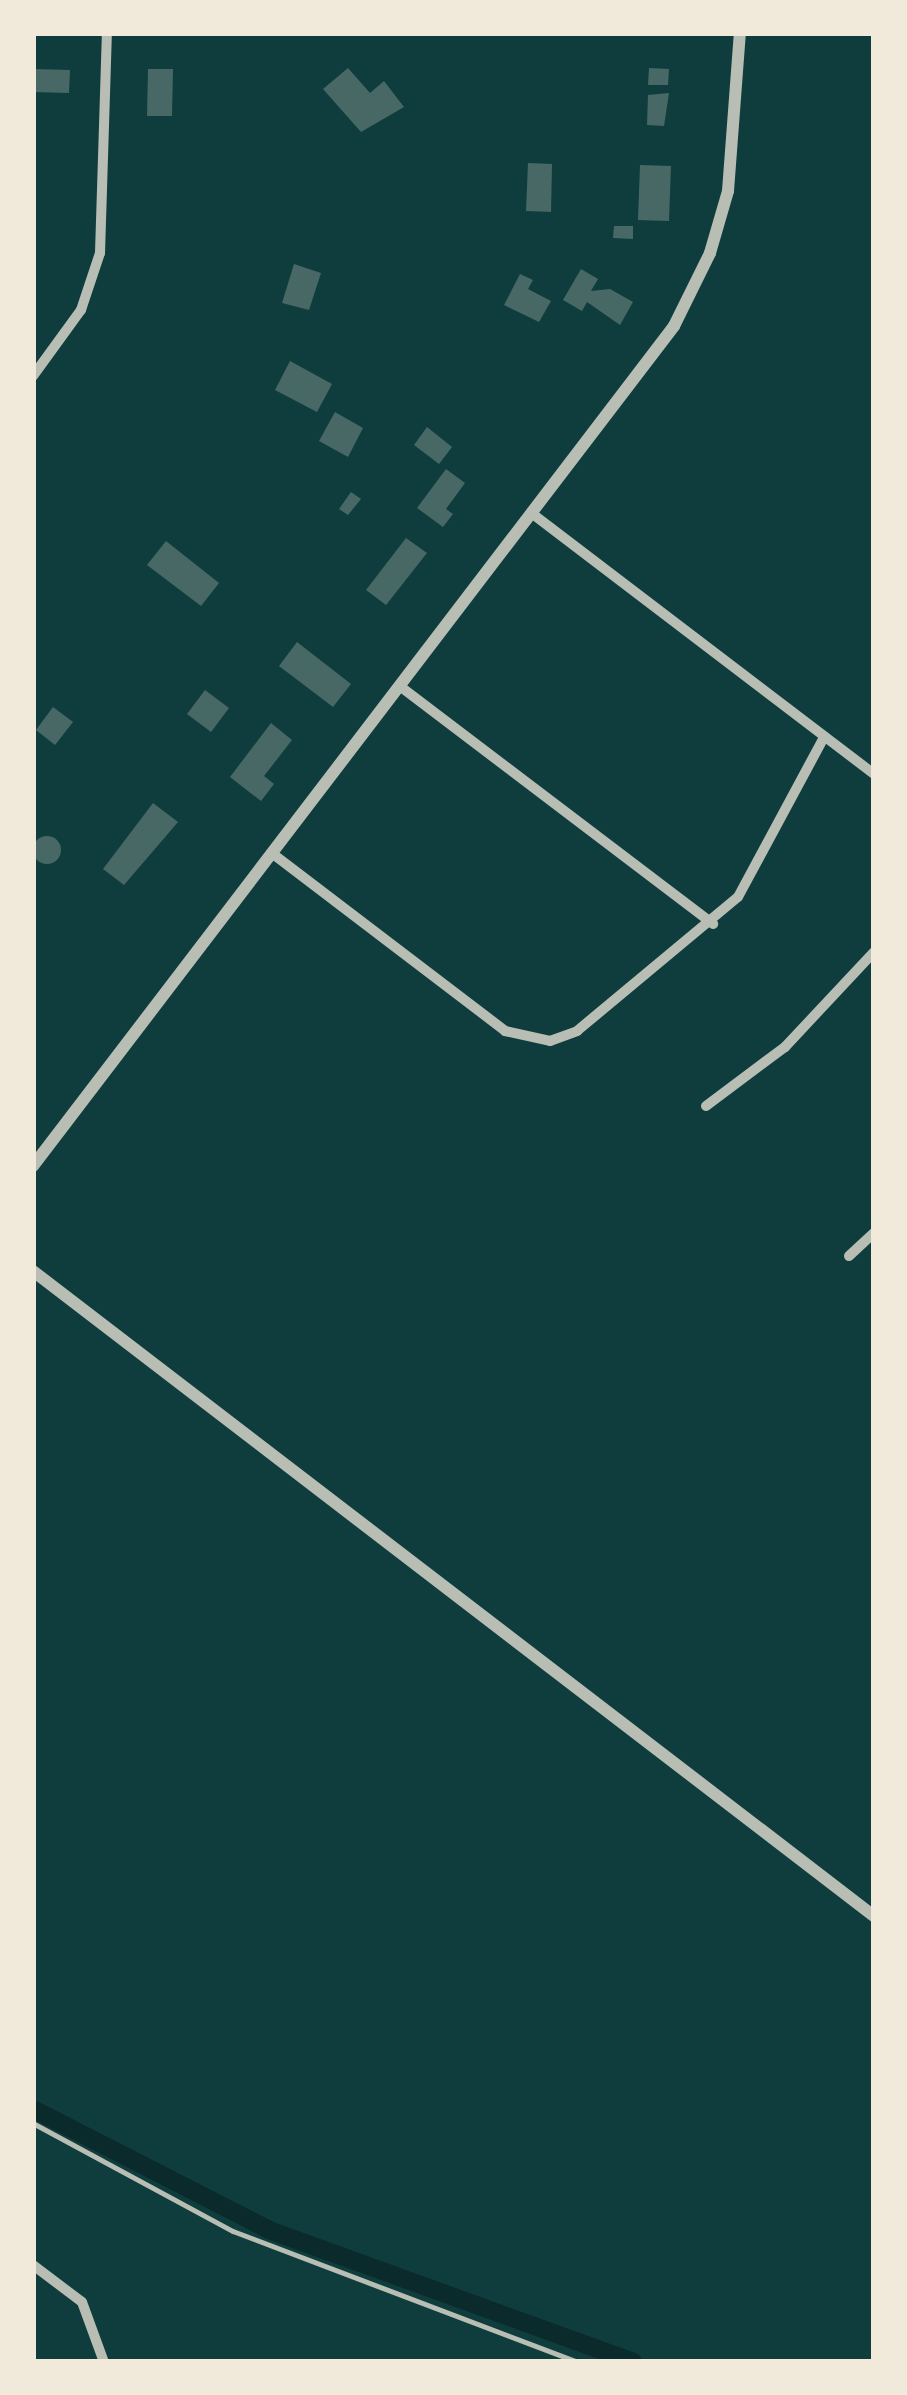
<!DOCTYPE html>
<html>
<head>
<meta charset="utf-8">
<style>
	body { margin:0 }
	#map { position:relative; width:907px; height:2395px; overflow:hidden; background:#0f3d3e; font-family:Spectral,serif }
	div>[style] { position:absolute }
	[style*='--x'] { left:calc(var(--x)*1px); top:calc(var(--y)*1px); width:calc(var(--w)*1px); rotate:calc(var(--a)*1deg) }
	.canal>* { height:18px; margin:-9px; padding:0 9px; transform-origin:9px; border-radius:9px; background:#0a2a2b }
	.building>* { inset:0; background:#486865 }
	.round { border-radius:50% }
	.service>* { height:4.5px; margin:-2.25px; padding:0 2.25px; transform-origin:2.25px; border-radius:2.25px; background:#b8beb3 }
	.minor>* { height:10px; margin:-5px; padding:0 5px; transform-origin:5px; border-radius:5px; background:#b8beb3 }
	.tertiary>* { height:12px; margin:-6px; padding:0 6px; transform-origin:6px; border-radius:6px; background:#b8beb3 }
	span { translate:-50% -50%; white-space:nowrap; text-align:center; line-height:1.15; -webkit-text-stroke:12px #f1e9da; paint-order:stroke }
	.frame { position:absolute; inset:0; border:36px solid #f1e9da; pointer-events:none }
</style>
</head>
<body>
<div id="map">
	<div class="canal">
		<div style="--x:33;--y:2109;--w:265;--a:27.1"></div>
		<div style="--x:269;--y:2230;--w:387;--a:19.9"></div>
	</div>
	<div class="building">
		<div style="clip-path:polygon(348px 68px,370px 93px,384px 81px,404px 107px,361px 132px,323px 89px)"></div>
		<div style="clip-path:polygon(649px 68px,669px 69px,668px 85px,648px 85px)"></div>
		<div style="clip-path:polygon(33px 69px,70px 70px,69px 93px,33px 92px)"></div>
		<div style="clip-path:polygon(148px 69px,173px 69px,172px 116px,147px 116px)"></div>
		<div style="clip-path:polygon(669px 93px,664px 126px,647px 125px,648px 95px)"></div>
		<div style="clip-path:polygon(528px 163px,552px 164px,551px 212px,526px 211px)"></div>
		<div style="clip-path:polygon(640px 165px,671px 166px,669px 221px,638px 220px)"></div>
		<div style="clip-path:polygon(614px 226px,633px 226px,633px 239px,613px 238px)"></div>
		<div style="clip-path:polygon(294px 264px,321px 273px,309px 310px,282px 303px)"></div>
		<div style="clip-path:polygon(581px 269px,598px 279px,591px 291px,610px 289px,633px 302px,620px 325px,587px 302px,582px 311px,563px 300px)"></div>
		<div style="clip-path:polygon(520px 274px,533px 280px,528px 289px,551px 301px,539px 322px,504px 305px)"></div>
		<div style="clip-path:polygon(290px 361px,332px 384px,317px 412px,275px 390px)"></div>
		<div style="clip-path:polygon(335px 412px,363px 428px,348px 457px,319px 441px)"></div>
		<div style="clip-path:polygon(427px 427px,452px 447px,439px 464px,414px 445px)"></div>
		<div style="clip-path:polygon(446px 469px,465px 483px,446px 509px,453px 514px,443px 527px,417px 508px)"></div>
		<div style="clip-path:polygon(351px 492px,361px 499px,348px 515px,339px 509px)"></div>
		<div style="clip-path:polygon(406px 538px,427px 553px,386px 605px,366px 590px)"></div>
		<div style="clip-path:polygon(166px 541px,219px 583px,201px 606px,147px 565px)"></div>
		<div style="clip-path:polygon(297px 642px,351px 684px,333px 707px,279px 666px)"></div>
		<div style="clip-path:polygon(205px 690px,229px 708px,211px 732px,187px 714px)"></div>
		<div style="clip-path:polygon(53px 707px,73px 722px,55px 745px,36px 730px)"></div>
		<div style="clip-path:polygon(271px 723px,292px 740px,264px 776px,274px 784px,261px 801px,230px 777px)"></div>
		<div style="clip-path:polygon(153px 803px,178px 822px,124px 885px,103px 869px)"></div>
		<div class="round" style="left:33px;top:836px;width:28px;height:28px"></div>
	</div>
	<div class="service">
		<div style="--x:33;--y:2123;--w:227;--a:28.4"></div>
		<div style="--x:233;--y:2231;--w:369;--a:20.8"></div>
	</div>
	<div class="minor">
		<div style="--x:33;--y:376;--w:82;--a:-54"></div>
		<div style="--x:81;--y:310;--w:60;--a:-71.6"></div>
		<div style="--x:100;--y:253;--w:220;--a:-88.2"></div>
		<div style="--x:534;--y:515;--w:427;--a:37.3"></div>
		<div style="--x:401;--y:687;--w:392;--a:37.2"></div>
		<div style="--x:273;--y:854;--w:292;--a:37.3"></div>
		<div style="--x:505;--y:1031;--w:46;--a:12.5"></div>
		<div style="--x:550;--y:1041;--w:29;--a:-20"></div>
		<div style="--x:577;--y:1031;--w:209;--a:-39.8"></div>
		<div style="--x:738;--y:897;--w:182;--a:-61.7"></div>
		<div style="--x:706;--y:1106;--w:99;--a:-36.8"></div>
		<div style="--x:785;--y:1047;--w:130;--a:-46.9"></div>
		<div style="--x:849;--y:1256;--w:34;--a:-43"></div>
		<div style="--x:33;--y:2265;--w:61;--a:37.1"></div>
		<div style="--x:82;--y:2302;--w:64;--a:69.9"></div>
	</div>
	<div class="tertiary">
		<div style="--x:33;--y:1166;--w:1057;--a:-52.65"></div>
		<div style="--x:674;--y:326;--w:81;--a:-63.7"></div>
		<div style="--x:710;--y:253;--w:65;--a:-73.8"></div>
		<div style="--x:728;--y:191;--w:158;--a:-85.7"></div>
		<div style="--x:33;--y:1271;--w:1060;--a:37.49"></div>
	</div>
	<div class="frame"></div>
</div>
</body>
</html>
